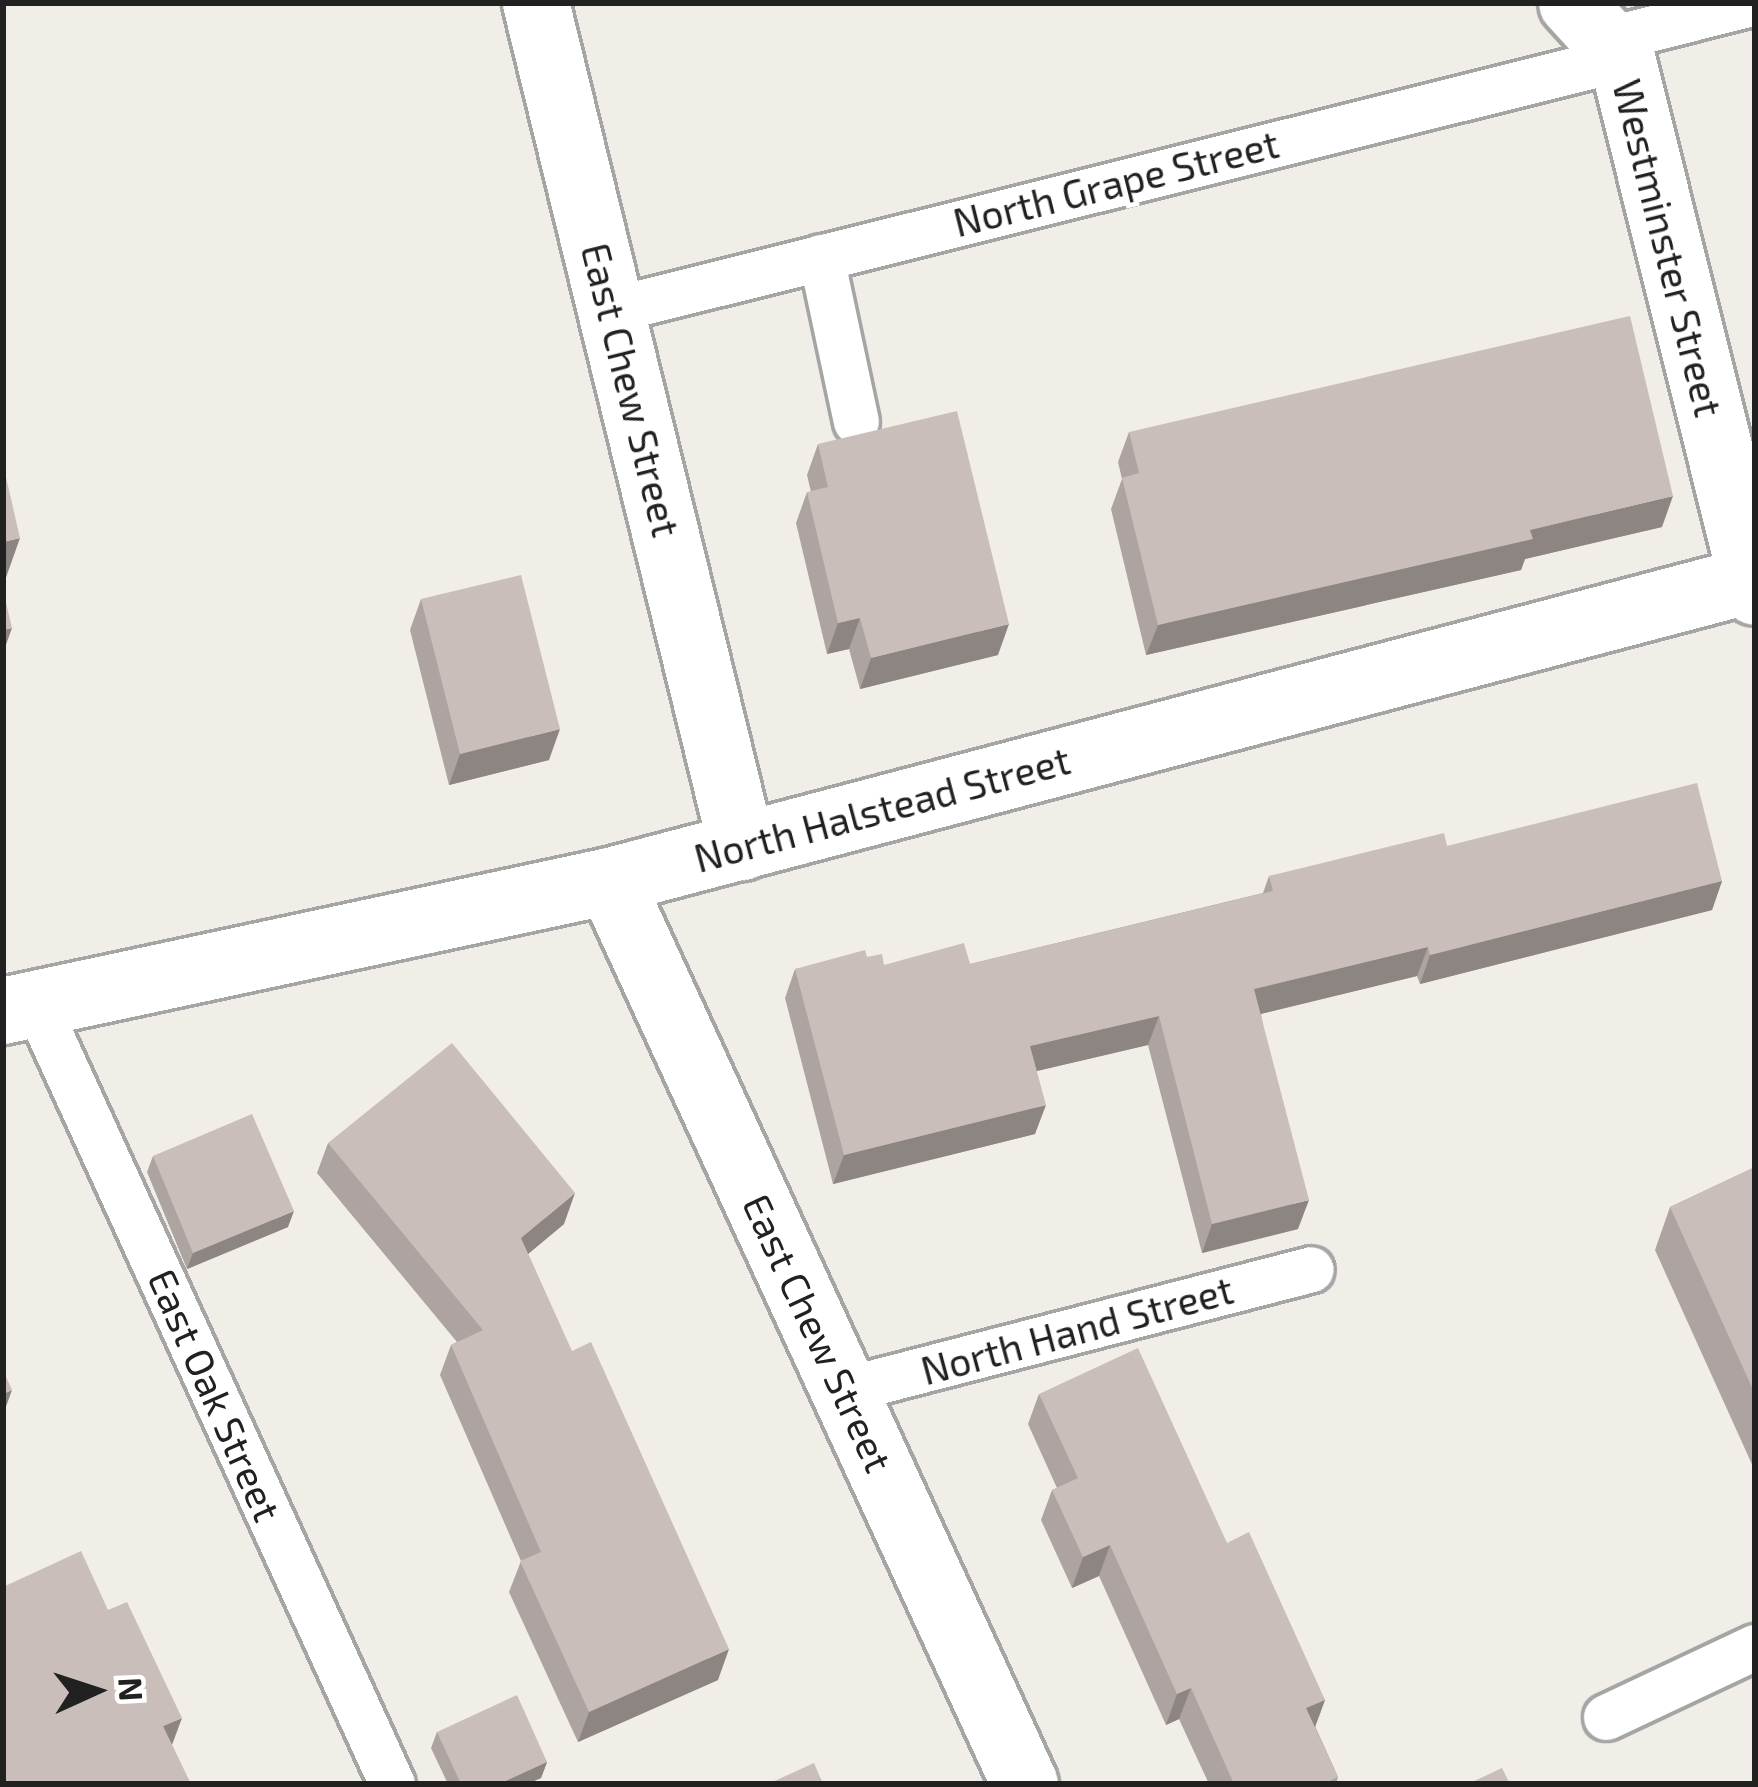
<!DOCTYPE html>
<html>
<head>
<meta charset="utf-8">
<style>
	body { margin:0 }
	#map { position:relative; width:1758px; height:1787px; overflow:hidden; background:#f1ede7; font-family:"Exo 2",sans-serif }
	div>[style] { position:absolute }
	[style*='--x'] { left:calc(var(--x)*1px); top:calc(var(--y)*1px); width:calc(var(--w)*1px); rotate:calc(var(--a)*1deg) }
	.roads { filter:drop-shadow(3px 0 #a5a5a5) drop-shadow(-3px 0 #a5a5a5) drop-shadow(0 3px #a5a5a5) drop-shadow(0 -3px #a5a5a5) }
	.lane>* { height:45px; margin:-22.5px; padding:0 22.5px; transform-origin:22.5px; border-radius:22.5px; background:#fff }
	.street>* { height:66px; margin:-33px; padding:0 33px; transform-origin:33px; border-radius:33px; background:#fff }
	.wall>* { inset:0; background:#ada3a0 }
	.shaded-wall>* { inset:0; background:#8d8582 }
	.building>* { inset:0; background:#c9beba }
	span { translate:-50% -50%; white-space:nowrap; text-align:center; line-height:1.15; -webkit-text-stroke:10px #fff; paint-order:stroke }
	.street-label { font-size:39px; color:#212121 }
	.frame { position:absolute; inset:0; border:6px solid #212121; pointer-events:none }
	.north { position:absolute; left:36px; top:1631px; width:120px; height:120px; -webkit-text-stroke:9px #fff; paint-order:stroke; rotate:87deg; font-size:33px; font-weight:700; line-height:48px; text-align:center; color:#212121 }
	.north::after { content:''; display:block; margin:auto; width:42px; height:54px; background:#212121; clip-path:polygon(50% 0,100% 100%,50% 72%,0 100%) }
</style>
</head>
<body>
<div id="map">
	<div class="roads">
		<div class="lane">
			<div style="--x:1606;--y:40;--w:150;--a:-14.3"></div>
			<div style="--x:821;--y:257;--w:168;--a:78"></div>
			<div style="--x:611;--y:310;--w:1042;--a:-14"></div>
			<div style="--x:37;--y:1006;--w:855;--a:65.47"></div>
			<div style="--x:844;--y:1390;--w:482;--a:-14.5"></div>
			<div style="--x:1606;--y:1717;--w:165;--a:-25.2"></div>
		</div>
		<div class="street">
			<div style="--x:536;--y:3;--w:869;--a:76.28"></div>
			<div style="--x:1572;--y:3;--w:74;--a:47.7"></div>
			<div style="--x:1622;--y:58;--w:550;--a:76.01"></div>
			<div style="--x:610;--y:881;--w:994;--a:65.32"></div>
			<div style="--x:3;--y:1011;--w:621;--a:-12.09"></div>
			<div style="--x:610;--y:881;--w:1184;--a:-14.78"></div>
		</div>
	</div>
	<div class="wall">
		<div style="clip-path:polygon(1129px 432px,1662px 527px,1525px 559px,1521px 570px,1146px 655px,1111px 509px,1122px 479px,1118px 462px)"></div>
		<div style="clip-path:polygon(818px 444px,998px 655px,860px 689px,849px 649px,827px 654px,796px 523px,807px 492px,811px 492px,807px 475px)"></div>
		<div style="clip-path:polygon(421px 599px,549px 760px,449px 785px,410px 630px)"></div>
		<div style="clip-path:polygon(1447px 846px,1722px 881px,1712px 910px,1420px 984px,1417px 976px,1261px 1014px,1298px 1229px,1202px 1253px,1148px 1045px,1037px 1071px,1035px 1134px,833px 1184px,785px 998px,795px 969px,867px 957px,884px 965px,970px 964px,1263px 893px,1269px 876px)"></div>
		<div style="clip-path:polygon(328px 1143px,564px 1224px,528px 1254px,718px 1680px,578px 1742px,509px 1592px,521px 1561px,440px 1375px,451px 1345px,457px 1342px,317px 1173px)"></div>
		<div style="clip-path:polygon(153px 1156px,288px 1227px,187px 1269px,147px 1172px)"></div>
		<div style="clip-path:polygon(1755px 1167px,1755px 1471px,1655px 1250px,1670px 1207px)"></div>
		<div style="clip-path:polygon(1039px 1394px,1227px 1543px,1325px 1700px,1315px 1726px,1338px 1777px,1336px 1784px,1209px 1784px,1179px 1719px,1166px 1725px,1099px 1576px,1072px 1588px,1041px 1520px,1052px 1490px,1057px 1488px,1028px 1424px)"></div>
		<div style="clip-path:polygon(437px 1732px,547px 1762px,541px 1778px,527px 1784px,448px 1784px,431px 1748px)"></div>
	</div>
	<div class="shaded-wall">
		<div style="clip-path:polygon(1673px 496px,1662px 527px,1525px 559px,1521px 570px,1146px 655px,1158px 625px,1530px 530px)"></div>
		<div style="clip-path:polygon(20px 538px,3px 586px,3px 542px)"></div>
		<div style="clip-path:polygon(860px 618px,849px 649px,827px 654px,838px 623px)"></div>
		<div style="clip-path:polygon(1009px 624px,998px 655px,860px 689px,871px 658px)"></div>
		<div style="clip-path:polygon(12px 628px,3px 653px,3px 630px)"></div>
		<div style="clip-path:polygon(560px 729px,549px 760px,449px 785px,460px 754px)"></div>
		<div style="clip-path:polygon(1722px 881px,1712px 910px,1420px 984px,1430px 955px)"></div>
		<div style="clip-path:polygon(1428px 947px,1417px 976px,1244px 1018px,1254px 989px)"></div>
		<div style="clip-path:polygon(1159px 1016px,1148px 1045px,1020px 1075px,1030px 1046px)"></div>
		<div style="clip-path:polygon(1046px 1105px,1035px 1134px,833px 1184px,844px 1155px)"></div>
		<div style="clip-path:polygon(575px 1193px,564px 1224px,510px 1269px,521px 1238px)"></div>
		<div style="clip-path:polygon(1309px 1200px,1298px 1229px,1202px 1253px,1212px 1224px)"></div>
		<div style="clip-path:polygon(294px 1211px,288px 1227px,187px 1269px,193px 1253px)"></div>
		<div style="clip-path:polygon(12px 1390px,3px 1415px,3px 1394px)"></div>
		<div style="clip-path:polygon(1110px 1545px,1099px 1576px,1072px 1588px,1083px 1557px)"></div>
		<div style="clip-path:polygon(729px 1649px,718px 1680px,578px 1742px,589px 1712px)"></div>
		<div style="clip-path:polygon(1191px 1688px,1179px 1719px,1166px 1725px,1177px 1694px)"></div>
		<div style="clip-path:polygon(1325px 1700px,1314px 1730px,1306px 1708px)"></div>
		<div style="clip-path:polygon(182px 1718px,166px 1761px,163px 1726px)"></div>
		<div style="clip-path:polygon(547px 1762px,541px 1778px,527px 1784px,499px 1784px)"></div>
	</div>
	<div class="building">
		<div style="clip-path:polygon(1630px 316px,1673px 496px,1530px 530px,1533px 539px,1158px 625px,1122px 478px,1139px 473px,1129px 432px)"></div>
		<div style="clip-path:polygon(957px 411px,1009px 624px,871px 658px,860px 618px,838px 623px,807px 492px,828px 487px,818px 444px)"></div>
		<div style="clip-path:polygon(3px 464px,20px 538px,3px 542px)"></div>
		<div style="clip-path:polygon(521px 575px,560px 729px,460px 754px,421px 599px)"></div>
		<div style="clip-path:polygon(3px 590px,12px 628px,3px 630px)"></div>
		<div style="clip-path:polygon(1697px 783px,1722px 881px,1430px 955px,1428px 947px,1254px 989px,1309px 1200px,1212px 1224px,1159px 1016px,1030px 1046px,1046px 1105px,844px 1155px,795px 969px,865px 950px,867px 957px,882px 954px,884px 965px,964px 943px,970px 964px,1273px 891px,1269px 876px,1444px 833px,1447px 846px)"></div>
		<div style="clip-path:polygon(452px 1043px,575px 1193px,521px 1238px,572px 1351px,591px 1342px,729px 1649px,589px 1712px,520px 1561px,541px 1552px,451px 1345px,483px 1330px,328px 1143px)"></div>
		<div style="clip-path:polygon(252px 1114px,294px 1211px,193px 1253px,153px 1156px)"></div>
		<div style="clip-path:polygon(1755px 1167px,1755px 1394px,1670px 1207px)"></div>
		<div style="clip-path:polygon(1138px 1348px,1227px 1543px,1249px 1532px,1325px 1700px,1306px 1708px,1338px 1777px,1323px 1784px,1234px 1784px,1191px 1688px,1177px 1694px,1110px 1545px,1083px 1557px,1052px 1490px,1078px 1478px,1039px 1394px)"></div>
		<div style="clip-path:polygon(3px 1370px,12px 1390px,3px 1394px)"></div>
		<div style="clip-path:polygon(81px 1551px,108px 1610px,127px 1602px,182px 1718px,163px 1726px,191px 1784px,3px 1784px,3px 1587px)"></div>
		<div style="clip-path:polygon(517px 1695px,547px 1762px,499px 1784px,461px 1784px,437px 1732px)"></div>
		<div style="clip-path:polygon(814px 1763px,823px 1784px,768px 1784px)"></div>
		<div style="clip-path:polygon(1502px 1768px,1510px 1784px,1468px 1784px)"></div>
	</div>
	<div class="street-label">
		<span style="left:1116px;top:183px;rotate:-14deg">North Grape Street</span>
		<span style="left:1668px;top:248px;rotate:76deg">Westminster Street</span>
		<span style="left:631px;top:390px;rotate:76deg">East Chew Street</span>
		<span style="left:882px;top:809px;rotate:-15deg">North Halstead Street</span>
		<span style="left:1077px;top:1330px;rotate:-15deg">North Hand Street</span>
		<span style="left:818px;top:1333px;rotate:65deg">East Chew Street</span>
		<span style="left:215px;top:1395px;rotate:66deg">East Oak Street</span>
	</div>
	<div class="frame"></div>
	<div class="north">N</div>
</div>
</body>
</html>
